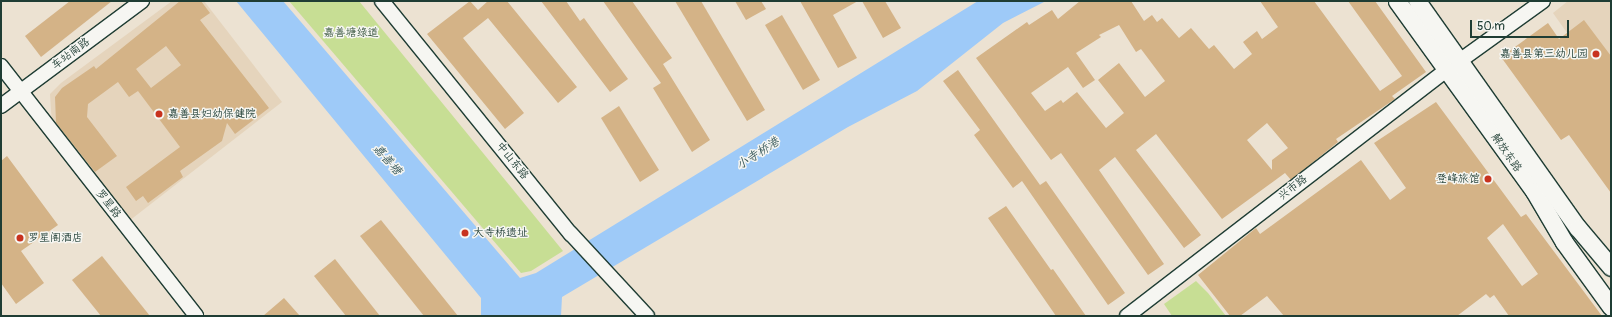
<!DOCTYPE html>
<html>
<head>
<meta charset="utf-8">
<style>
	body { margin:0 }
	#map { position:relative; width:1612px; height:317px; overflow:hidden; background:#ece2d2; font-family:Pangolin,"LXGW WenKai TC",sans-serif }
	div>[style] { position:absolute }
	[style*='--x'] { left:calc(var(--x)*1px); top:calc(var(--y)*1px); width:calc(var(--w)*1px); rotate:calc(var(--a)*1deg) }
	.built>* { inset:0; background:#e5d4bc }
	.green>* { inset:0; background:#c7de94 }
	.water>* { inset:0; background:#9ecaf8 }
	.building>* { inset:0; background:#d4b387 }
	.roads { filter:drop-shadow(1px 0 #1f3d34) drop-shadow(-1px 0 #1f3d34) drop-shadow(0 1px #1f3d34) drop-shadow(0 -1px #1f3d34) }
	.minor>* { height:14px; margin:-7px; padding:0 7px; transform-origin:7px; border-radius:7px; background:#f6f6f2 }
	.major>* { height:17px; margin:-8.5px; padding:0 8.5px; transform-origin:8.5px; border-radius:8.5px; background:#f6f6f2 }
	.dots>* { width:11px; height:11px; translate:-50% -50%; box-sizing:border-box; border:2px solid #f6f6f2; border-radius:50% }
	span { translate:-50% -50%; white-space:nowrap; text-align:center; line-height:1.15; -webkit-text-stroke:3px #f6f6f2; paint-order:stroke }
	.park-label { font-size:11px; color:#415d47 }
	.street-label { font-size:11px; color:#1f3d34 }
	.poi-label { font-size:11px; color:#1f3d34 }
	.right { translate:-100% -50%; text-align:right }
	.left { translate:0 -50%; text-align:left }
	.water-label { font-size:12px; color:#38595b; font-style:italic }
	.frame { position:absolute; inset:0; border:2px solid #1f3d34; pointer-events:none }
	.scale { position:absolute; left:1470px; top:20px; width:99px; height:18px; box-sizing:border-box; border:2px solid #1f3d34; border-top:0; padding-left:5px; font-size:12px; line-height:14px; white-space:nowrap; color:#1f3d34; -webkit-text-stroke:3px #f6f6f2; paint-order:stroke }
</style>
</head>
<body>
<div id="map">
	<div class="built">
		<div style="clip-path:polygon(172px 1px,204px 1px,282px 102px,129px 221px,52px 125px,50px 94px,61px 83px)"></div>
		<div style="clip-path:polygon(1568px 1px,1611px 1px,1611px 95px,1553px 13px)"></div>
	</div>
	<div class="green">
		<div style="clip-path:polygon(289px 1px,359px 1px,563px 251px,531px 271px,521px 273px)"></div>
		<div style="clip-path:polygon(1196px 281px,1208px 293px,1226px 316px,1172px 316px,1164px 304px)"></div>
	</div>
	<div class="water">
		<div style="clip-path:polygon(236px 1px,283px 1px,520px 278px,536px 273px,978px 1px,1046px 1px,1003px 23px,917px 91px,848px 127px,562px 297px,561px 316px,481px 316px,481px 298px)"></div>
	</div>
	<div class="building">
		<div style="clip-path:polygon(70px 1px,112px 1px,41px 57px,25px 36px)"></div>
		<div style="clip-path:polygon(evenodd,180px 1px,201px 1px,210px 13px,200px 20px,269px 108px,235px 134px,227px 123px,222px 141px,180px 171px,183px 177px,148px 203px,143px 196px,136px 201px,126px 187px,180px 147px,138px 91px,129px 97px,118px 82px,88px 104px,87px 117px,117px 156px,95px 172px,56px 123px,55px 97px,62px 88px,94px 66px,96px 69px,180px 1px,166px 46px,181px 65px,151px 88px,136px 69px,166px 46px)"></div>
		<div style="clip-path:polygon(470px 1px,478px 10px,488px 1px,507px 1px,577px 87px,558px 103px,488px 18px,463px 38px,524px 113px,505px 129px,427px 34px)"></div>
		<div style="clip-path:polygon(541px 1px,566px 1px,580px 21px,584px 18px,628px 79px,610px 92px)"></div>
		<div style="clip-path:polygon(603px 1px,632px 1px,672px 58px,663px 64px,710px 140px,692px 152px,653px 88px,661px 83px)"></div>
		<div style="clip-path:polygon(675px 1px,701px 1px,765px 110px,747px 121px)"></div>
		<div style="clip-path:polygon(735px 1px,761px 1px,766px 9px,746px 20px)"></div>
		<div style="clip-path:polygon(800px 1px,858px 1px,833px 15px,857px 58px,838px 68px)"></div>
		<div style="clip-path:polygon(862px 1px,885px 1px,901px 28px,883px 38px)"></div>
		<div style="clip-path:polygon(evenodd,1080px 1px,1131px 1px,1144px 21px,1152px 15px,1157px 22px,1162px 18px,1179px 38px,1191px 28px,1209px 49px,1214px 45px,1234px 69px,1252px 54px,1243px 42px,1257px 31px,1262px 39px,1278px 27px,1260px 1px,1314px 1px,1380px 91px,1402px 76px,1348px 1px,1375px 1px,1426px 72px,1392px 96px,1395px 99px,1336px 139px,1338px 142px,1291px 180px,1285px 173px,1222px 219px,1156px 134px,1136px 150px,1201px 235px,1184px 248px,1115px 157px,1099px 170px,1164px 264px,1148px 275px,1061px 153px,1051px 160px,976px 58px,1027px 22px,1029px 25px,1052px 10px,1058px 19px,1080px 1px,1119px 25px,1136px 52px,1141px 49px,1165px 81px,1145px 97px,1119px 63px,1098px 80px,1124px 113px,1106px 128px,1077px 92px,1063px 103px,1061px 100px,1045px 111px,1031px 93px,1068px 67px,1083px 88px,1095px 80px,1076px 53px,1101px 37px,1099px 35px,1119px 25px,1080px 1px,1267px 123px,1288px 148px,1272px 160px,1272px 170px,1247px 140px,1267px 123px)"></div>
		<div style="clip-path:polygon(782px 15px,820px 80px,803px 90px,765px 25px)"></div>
		<div style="clip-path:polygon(1584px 20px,1611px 56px,1611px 193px,1569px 135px,1561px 140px,1501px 57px,1548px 23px,1559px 39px)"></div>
		<div style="clip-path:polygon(958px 70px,1040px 185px,1046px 181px,1125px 293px,1108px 305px,1022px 181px,1013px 188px,974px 135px,980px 130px,943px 81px)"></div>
		<div style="clip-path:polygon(evenodd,1436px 102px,1521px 217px,1526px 214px,1602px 316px,1509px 316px,1494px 295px,1490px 298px,1486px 294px,1457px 316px,1284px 316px,1267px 296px,1240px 316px,1230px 316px,1198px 275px,1256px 228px,1260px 234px,1361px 160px,1390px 200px,1406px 188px,1374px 143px,1436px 102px,1503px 224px,1538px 274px,1522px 286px,1487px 238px,1503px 224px)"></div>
		<div style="clip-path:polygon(619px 106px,659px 170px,640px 182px,601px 118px)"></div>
		<div style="clip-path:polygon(7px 156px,58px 225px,21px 251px,44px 283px,16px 304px,1px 283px,1px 161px)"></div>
		<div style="clip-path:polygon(1006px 206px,1051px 270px,1053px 269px,1086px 316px,1056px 316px,988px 218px)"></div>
		<div style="clip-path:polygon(381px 220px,458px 316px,424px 316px,360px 236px)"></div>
		<div style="clip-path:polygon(102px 256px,150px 316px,101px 316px,72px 280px)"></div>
		<div style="clip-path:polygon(335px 259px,380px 316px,346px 316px,314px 276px)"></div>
		<div style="clip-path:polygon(284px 298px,300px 316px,263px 316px)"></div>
	</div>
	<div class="roads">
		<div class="minor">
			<div style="--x:382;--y:1;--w:300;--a:51"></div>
			<div style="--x:571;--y:234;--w:112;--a:47.2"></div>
			<div style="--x:1;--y:66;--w:317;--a:52"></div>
			<div style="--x:1;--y:106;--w:176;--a:-36.7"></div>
			<div style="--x:1127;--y:316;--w:404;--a:-37.6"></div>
			<div style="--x:1447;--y:70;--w:118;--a:-35.7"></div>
		</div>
		<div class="major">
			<div style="--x:1397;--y:1;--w:234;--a:54.2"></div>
			<div style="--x:1534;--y:191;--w:59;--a:59.5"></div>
			<div style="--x:1564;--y:242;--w:80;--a:54.1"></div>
			<div style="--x:1417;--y:1;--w:278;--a:54.7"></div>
			<div style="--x:1578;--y:228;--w:51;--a:49.8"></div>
		</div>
	</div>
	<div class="dots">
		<div style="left:1596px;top:54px;background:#c8321e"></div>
		<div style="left:159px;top:114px;background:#c8321e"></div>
		<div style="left:1488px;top:179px;background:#c8321e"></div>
		<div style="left:465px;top:233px;background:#c8321e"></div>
		<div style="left:20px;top:238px;background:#c8321e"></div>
	</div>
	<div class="park-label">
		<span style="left:351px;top:33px">嘉善塘绿道</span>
	</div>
	<div class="street-label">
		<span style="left:71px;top:54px;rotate:-37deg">车站南路</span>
		<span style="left:1506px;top:153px;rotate:55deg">解放东路</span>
		<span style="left:512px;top:161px;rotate:51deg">中山东路</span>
		<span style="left:1293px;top:188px;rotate:-38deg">兴市路</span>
		<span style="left:108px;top:204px;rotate:52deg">罗星路</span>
	</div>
	<div class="poi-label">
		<span class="right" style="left:1588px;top:54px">嘉善县第三幼儿园</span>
		<span class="left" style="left:168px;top:114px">嘉善县妇幼保健院</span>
		<span class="right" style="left:1480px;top:179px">登峰旅馆</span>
		<span class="left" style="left:473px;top:233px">大寺桥遗址</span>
		<span class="left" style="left:28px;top:238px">罗星阁酒店</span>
	</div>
	<div class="water-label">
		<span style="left:758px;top:154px;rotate:-33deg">小寺桥港</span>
		<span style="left:387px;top:160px;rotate:49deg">嘉善塘</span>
	</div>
	<div class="frame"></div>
	<div class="scale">50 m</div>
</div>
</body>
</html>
